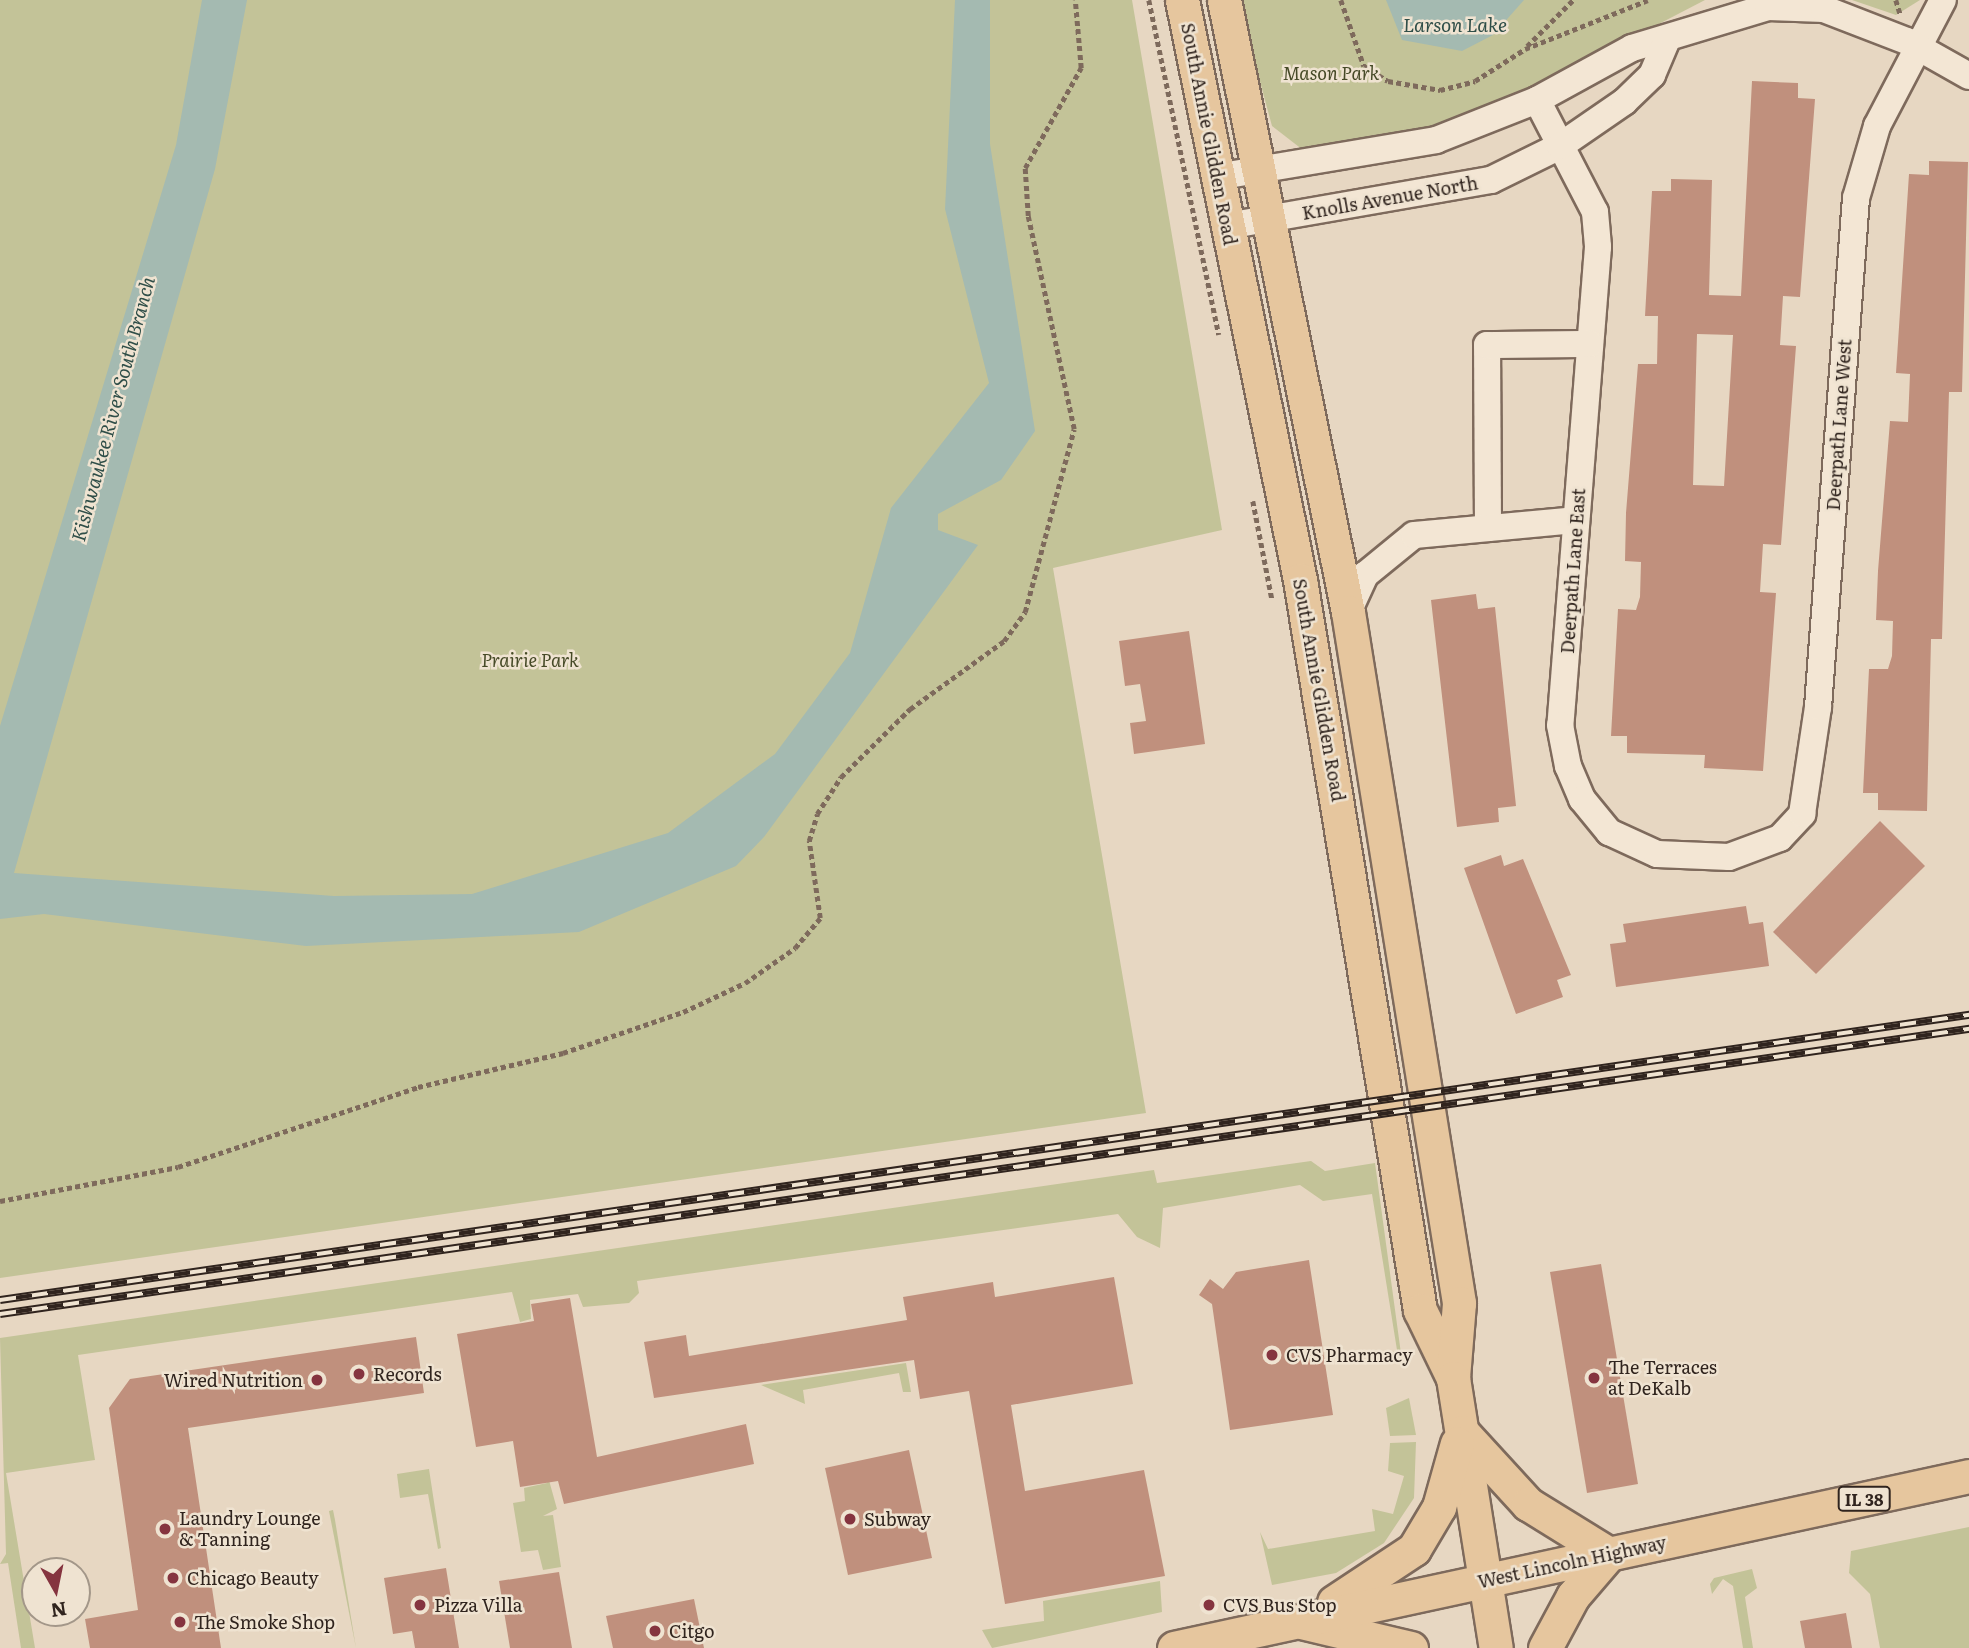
<!DOCTYPE html>
<html>
<head>
<meta charset="utf-8">
<style>
	body { margin:0 }
	#map { position:relative; width:1969px; height:1648px; overflow:hidden; background:#e7d7c2; font-family:Literata,serif }
	div>[style] { position:absolute }
	[style*='--x'] { left:calc(var(--x)*1px); top:calc(var(--y)*1px); width:calc(var(--w)*1px); rotate:calc(var(--a)*1deg) }
	.green>* { inset:0; background:#c3c398 }
	.water>* { inset:0; background:#a4bab1 }
	.building>* { inset:0; background:#c0907d }
	.path>* { height:4.5px; margin-top:-2.25px; transform-origin:0; background:repeating-linear-gradient(90deg,#7e6a5c 0 5px,transparent 0 8.5px) }
	.roads { filter:drop-shadow(2px 0 #7e6a5c) drop-shadow(-2px 0 #7e6a5c) drop-shadow(0 2px #7e6a5c) drop-shadow(0 -2px #7e6a5c) }
	.minor>* { height:26px; margin:-13px; padding:0 13px; transform-origin:13px; border-radius:13px; background:#f3e6d4 }
	.major>* { height:33px; margin:-16.5px; padding:0 16.5px; transform-origin:16.5px; border-radius:16.5px; background:#e6c69e }
	.rail>* { height:8px; margin-top:-4px; transform-origin:0; background:repeating-linear-gradient(90deg,#efe3d1 0 16px,#30241e 0 32px); box-sizing:border-box; border-block:2px solid #30241e }
	.dots>* { width:19px; height:19px; translate:-50% -50%; box-sizing:border-box; border:4px solid #efe3d1; border-radius:50% }
	span { translate:-50% -50%; white-space:nowrap; text-align:center; line-height:1.15; -webkit-text-stroke:5px #efe3d1; paint-order:stroke }
	.shield-label span { padding:2px 5px; background:#efe3d1; border:2px solid; border-radius:5px; -webkit-text-stroke-width:0 }
	.shield-label { font-size:16px; color:#30241e; font-weight:700 }
	.park-label { font-size:18px; color:#464a27; font-style:italic }
	.street-label { font-size:18px; color:#30241e }
	.poi-label { font-size:18px; color:#30241e }
	.left { translate:0 -50%; text-align:left }
	.right { translate:-100% -50%; text-align:right }
	.water-label { font-size:19px; color:#2f4e48; font-style:italic }
	.north { position:absolute; left:21px; top:1557px; width:70px; height:70px; box-sizing:border-box; background:#efe3d1; border:2px solid #a39789; border-radius:50%; rotate:171deg; font-size:19px; font-weight:700; line-height:28px; text-align:center; color:#30241e }
	.north::after { content:''; display:block; margin:auto; width:24px; height:32px; background:#85343f; clip-path:polygon(50% 0,100% 100%,50% 72%,0 100%) }
</style>
</head>
<body>
<div id="map">
	<div class="green">
		<div style="clip-path:polygon(0 0,1132px 0,1222px 530px,1053px 568px,1146px 1113px,0 1278px)"></div>
		<div style="clip-path:polygon(1238px 0,1705px 0,1524px 94px,1433px 130px,1303px 150px,1272px 126px)"></div>
		<div style="clip-path:polygon(1852px 0,1920px 0,1896px 15px)"></div>
		<div style="clip-path:polygon(1311px 1161px,1325px 1171px,1375px 1163px,1402px 1361px,1378px 1358px,1397px 1350px,1372px 1194px,1323px 1201px,1300px 1185px,1163px 1208px,1160px 1248px,1137px 1237px,1118px 1214px,637px 1281px,639px 1293px,629px 1303px,583px 1307px,578px 1294px,530px 1300px,531px 1319px,520px 1322px,512px 1292px,78px 1355px,95px 1460px,6px 1473px,35px 1648px,21px 1648px,8px 1563px,0 1564px,6px 1554px,0 1338px,1154px 1170px,1157px 1183px)"></div>
		<div style="clip-path:polygon(906px 1363px,911px 1392px,903px 1392px,899px 1373px,803px 1390px,805px 1404px,761px 1385px)"></div>
		<div style="clip-path:polygon(1409px 1398px,1416px 1435px,1390px 1436px,1386px 1408px)"></div>
		<div style="clip-path:polygon(1416px 1442px,1414px 1498px,1384px 1543px,1336px 1573px,1272px 1585px,1260px 1532px,1268px 1549px,1375px 1531px,1372px 1509px,1393px 1514px,1404px 1476px,1388px 1471px,1390px 1443px)"></div>
		<div style="clip-path:polygon(542px 1455px,557px 1509px,543px 1516px,553px 1515px,561px 1567px,543px 1570px,538px 1550px,521px 1552px,513px 1503px,525px 1501px,524px 1488px,547px 1483px)"></div>
		<div style="clip-path:polygon(429px 1469px,441px 1548px,438px 1549px,428px 1494px,400px 1498px,397px 1474px)"></div>
		<div style="clip-path:polygon(333px 1510px,335px 1520px,356px 1648px,329px 1511px)"></div>
		<div style="clip-path:polygon(1969px 1527px,1969px 1648px,1880px 1648px,1870px 1594px,1849px 1573px,1851px 1551px)"></div>
		<div style="clip-path:polygon(1752px 1569px,1757px 1588px,1745px 1597px,1753px 1648px,1743px 1648px,1733px 1586px,1723px 1579px,1712px 1594px,1710px 1584px,1714px 1578px)"></div>
		<div style="clip-path:polygon(1160px 1581px,1162px 1612px,992px 1648px,982px 1630px,1044px 1621px,1043px 1601px)"></div>
	</div>
	<div class="water">
		<div style="clip-path:polygon(202px 0,247px 0,215px 169px,14px 873px,334px 896px,472px 894px,668px 833px,775px 754px,850px 653px,891px 508px,989px 383px,945px 209px,955px 0,990px 0,990px 144px,1035px 431px,1001px 480px,938px 514px,938px 530px,978px 545px,764px 837px,736px 866px,579px 932px,306px 946px,44px 914px,0 919px,0 726px,176px 145px)"></div>
		<div style="clip-path:polygon(1386px 0,1524px 0,1493px 35px,1462px 51px,1402px 40px)"></div>
	</div>
	<div class="building">
		<div style="clip-path:polygon(evenodd,1752px 81px,1798px 83px,1798px 98px,1815px 99px,1800px 297px,1783px 296px,1780px 345px,1796px 346px,1781px 545px,1763px 544px,1760px 592px,1776px 593px,1763px 771px,1704px 768px,1705px 755px,1627px 753px,1627px 736px,1611px 736px,1618px 609px,1636px 610px,1640px 597px,1641px 562px,1625px 561px,1626px 513px,1638px 364px,1657px 364px,1658px 316px,1645px 316px,1652px 191px,1671px 191px,1671px 179px,1712px 180px,1709px 295px,1741px 296px,1752px 81px,1697px 334px,1733px 335px,1724px 486px,1693px 485px,1697px 334px)"></div>
		<div style="clip-path:polygon(1929px 161px,1968px 162px,1962px 392px,1949px 392px,1942px 639px,1931px 639px,1927px 811px,1878px 810px,1878px 793px,1863px 793px,1869px 669px,1888px 669px,1892px 656px,1893px 621px,1876px 620px,1878px 571px,1890px 421px,1908px 422px,1910px 374px,1896px 373px,1909px 174px,1929px 175px)"></div>
		<div style="clip-path:polygon(1476px 594px,1478px 609px,1495px 607px,1516px 806px,1498px 808px,1499px 822px,1457px 827px,1431px 600px)"></div>
		<div style="clip-path:polygon(1189px 631px,1205px 744px,1134px 754px,1130px 723px,1146px 721px,1140px 684px,1125px 686px,1119px 641px)"></div>
		<div style="clip-path:polygon(1880px 821px,1925px 866px,1816px 974px,1773px 932px)"></div>
		<div style="clip-path:polygon(1501px 855px,1504px 866px,1523px 859px,1571px 975px,1557px 980px,1563px 997px,1516px 1014px,1464px 868px)"></div>
		<div style="clip-path:polygon(1746px 906px,1749px 924px,1763px 922px,1769px 966px,1616px 987px,1610px 944px,1626px 942px,1623px 924px)"></div>
		<div style="clip-path:polygon(1309px 1260px,1333px 1415px,1230px 1430px,1212px 1304px,1199px 1295px,1210px 1279px,1223px 1289px,1236px 1272px)"></div>
		<div style="clip-path:polygon(1601px 1264px,1638px 1484px,1587px 1493px,1550px 1272px)"></div>
		<div style="clip-path:polygon(1114px 1277px,1133px 1384px,1011px 1405px,1025px 1491px,1144px 1470px,1165px 1576px,1005px 1604px,969px 1391px,920px 1399px,914px 1360px,654px 1398px,644px 1342px,686px 1335px,689px 1356px,907px 1320px,903px 1297px,993px 1282px,995px 1297px)"></div>
		<div style="clip-path:polygon(570px 1298px,597px 1457px,746px 1424px,754px 1464px,564px 1504px,558px 1481px,520px 1487px,513px 1441px,476px 1447px,457px 1334px,534px 1321px,531px 1304px)"></div>
		<div style="clip-path:polygon(416px 1337px,424px 1393px,188px 1428px,221px 1648px,90px 1648px,85px 1619px,138px 1610px,109px 1408px,130px 1379px)"></div>
		<div style="clip-path:polygon(909px 1450px,932px 1558px,848px 1575px,825px 1468px)"></div>
		<div style="clip-path:polygon(446px 1568px,459px 1648px,415px 1648px,412px 1631px,393px 1634px,384px 1578px)"></div>
		<div style="clip-path:polygon(559px 1572px,572px 1648px,510px 1648px,499px 1581px)"></div>
		<div style="clip-path:polygon(694px 1599px,704px 1648px,613px 1648px,606px 1616px)"></div>
		<div style="clip-path:polygon(1846px 1613px,1852px 1648px,1805px 1648px,1800px 1621px)"></div>
	</div>
	<div class="path">
		<div style="--x:1149;--y:0;--w:342;--a:78.2"></div>
		<div style="--x:1341;--y:0;--w:70;--a:70.8"></div>
		<div style="--x:1364;--y:66;--w:28;--a:32"></div>
		<div style="--x:1388;--y:81;--w:53;--a:9.8"></div>
		<div style="--x:1440;--y:90;--w:36;--a:-14"></div>
		<div style="--x:1475;--y:81;--w:59;--a:-32.6"></div>
		<div style="--x:1525;--y:49;--w:132;--a:-21.7"></div>
		<div style="--x:1896;--y:0;--w:14;--a:73"></div>
		<div style="--x:1527;--y:46;--w:65;--a:-45"></div>
		<div style="--x:1253;--y:501;--w:100;--a:79"></div>
		<div style="--x:0;--y:1201;--w:181;--a:-10.8"></div>
		<div style="--x:178;--y:1167;--w:253;--a:-18.4"></div>
		<div style="--x:418;--y:1087;--w:149;--a:-13.2"></div>
		<div style="--x:563;--y:1053;--w:127;--a:-18.9"></div>
		<div style="--x:683;--y:1012;--w:68;--a:-25.1"></div>
		<div style="--x:745;--y:983;--w:61;--a:-35"></div>
		<div style="--x:795;--y:948;--w:39;--a:-50"></div>
		<div style="--x:820;--y:918;--w:78;--a:-98.1"></div>
		<div style="--x:809;--y:841;--w:28;--a:-73"></div>
		<div style="--x:817;--y:814;--w:44;--a:-57"></div>
		<div style="--x:841;--y:777;--w:97;--a:-44.6"></div>
		<div style="--x:910;--y:709;--w:116;--a:-35.9"></div>
		<div style="--x:1004;--y:641;--w:36;--a:-54"></div>
		<div style="--x:1025;--y:612;--w:189;--a:-75"></div>
		<div style="--x:1074;--y:429;--w:218;--a:-102.2"></div>
		<div style="--x:1028;--y:216;--w:48;--a:-93.6"></div>
		<div style="--x:1025;--y:168;--w:115;--a:-60.8"></div>
		<div style="--x:1081;--y:68;--w:68;--a:-95"></div>
	</div>
	<div class="roads">
		<div class="minor">
			<div style="--x:1537;--y:100;--w:126;--a:62.6"></div>
			<div style="--x:1595;--y:212;--w:35;--a:85"></div>
			<div style="--x:1598;--y:247;--w:480;--a:94.5"></div>
			<div style="--x:1560;--y:725;--w:42;--a:79"></div>
			<div style="--x:1568;--y:766;--w:36;--a:67"></div>
			<div style="--x:1582;--y:799;--w:43;--a:50.7"></div>
			<div style="--x:1609;--y:832;--w:53;--a:24.6"></div>
			<div style="--x:1657;--y:854;--w:72;--a:2.4"></div>
			<div style="--x:1729;--y:857;--w:54;--a:-20.4"></div>
			<div style="--x:1780;--y:838;--w:33;--a:-47"></div>
			<div style="--x:1802;--y:814;--w:108;--a:-81.5"></div>
			<div style="--x:1818;--y:707;--w:510;--a:-85.73"></div>
			<div style="--x:1856;--y:198;--w:75;--a:-73.7"></div>
			<div style="--x:1877;--y:126;--w:142;--a:-62.4"></div>
			<div style="--x:1216;--y:177;--w:223;--a:-9.5"></div>
			<div style="--x:1436;--y:140;--w:109;--a:-21.6"></div>
			<div style="--x:1537;--y:100;--w:108;--a:-28.7"></div>
			<div style="--x:1632;--y:48;--w:142;--a:-16.8"></div>
			<div style="--x:1768;--y:7;--w:56;--a:2"></div>
			<div style="--x:1824;--y:9;--w:89;--a:21.1"></div>
			<div style="--x:1907;--y:41;--w:71;--a:29.4"></div>
			<div style="--x:1227;--y:226;--w:268;--a:-9.9"></div>
			<div style="--x:1491;--y:180;--w:77;--a:-26.2"></div>
			<div style="--x:1560;--y:146;--w:78;--a:-34.5"></div>
			<div style="--x:1624;--y:102;--w:39;--a:-44"></div>
			<div style="--x:1652;--y:75;--w:38;--a:-67"></div>
			<div style="--x:1488;--y:528;--w:183;--a:-90.3"></div>
			<div style="--x:1487;--y:345;--w:103;--a:-0.6"></div>
			<div style="--x:1348;--y:612;--w:41;--a:-65.3"></div>
			<div style="--x:1365;--y:575;--w:63;--a:-39.2"></div>
			<div style="--x:1414;--y:535;--w:162;--a:-5.3"></div>
		</div>
		<div class="major">
			<div style="--x:1182;--y:0;--w:592;--a:78.5"></div>
			<div style="--x:1300;--y:580;--w:740;--a:80.67"></div>
			<div style="--x:1420;--y:1310;--w:76;--a:64.1"></div>
			<div style="--x:1224;--y:0;--w:624;--a:78.55"></div>
			<div style="--x:1348;--y:612;--w:700;--a:80.87"></div>
			<div style="--x:1459;--y:1303;--w:75;--a:94.6"></div>
			<div style="--x:1453;--y:1378;--w:273;--a:81"></div>
			<div style="--x:1462;--y:1432;--w:98;--a:47.5"></div>
			<div style="--x:1528;--y:1504;--w:95;--a:31.7"></div>
			<div style="--x:1334;--y:1602;--w:96;--a:-33.5"></div>
			<div style="--x:1414;--y:1549;--w:49;--a:-59.2"></div>
			<div style="--x:1439;--y:1507;--w:66;--a:-74.3"></div>
			<div style="--x:1305;--y:1623;--w:109;--a:13.3"></div>
			<div style="--x:1174;--y:1648;--w:813;--a:-12.21"></div>
			<div style="--x:1545;--y:1648;--w:59;--a:-61.7"></div>
			<div style="--x:1573;--y:1596;--w:55;--a:-49.4"></div>
		</div>
	</div>
	<div class="rail">
		<div style="--x:0;--y:1300;--w:1990;--a:-8.24"></div>
		<div style="--x:0;--y:1314;--w:1990;--a:-8.24"></div>
	</div>
	<div class="dots">
		<div style="left:1272px;top:1355px;background:#85343f"></div>
		<div style="left:359px;top:1374px;background:#85343f"></div>
		<div style="left:1594px;top:1378px;background:#85343f"></div>
		<div style="left:317px;top:1380px;background:#85343f"></div>
		<div style="left:850px;top:1519px;background:#85343f"></div>
		<div style="left:165px;top:1529px;background:#85343f"></div>
		<div style="left:173px;top:1578px;background:#85343f"></div>
		<div style="left:420px;top:1605px;background:#85343f"></div>
		<div style="left:1209px;top:1605px;background:#85343f"></div>
		<div style="left:180px;top:1622px;background:#85343f"></div>
		<div style="left:655px;top:1631px;background:#85343f"></div>
	</div>
	<div class="shield-label">
		<span style="left:1864px;top:1499px">IL 38</span>
	</div>
	<div class="park-label">
		<span style="left:1331px;top:73px">Mason Park</span>
		<span style="left:530px;top:660px">Prairie Park</span>
	</div>
	<div class="street-label">
		<span style="left:1209px;top:134px;rotate:79deg">South Annie Glidden Road</span>
		<span style="left:1390px;top:198px;rotate:-10deg">Knolls Avenue North</span>
		<span style="left:1839px;top:425px;rotate:-86deg">Deerpath Lane West</span>
		<span style="left:1573px;top:571px;rotate:-86deg">Deerpath Lane East</span>
		<span style="left:1319px;top:690px;rotate:80deg">South Annie Glidden Road</span>
		<span style="left:1572px;top:1562px;rotate:-12deg">West Lincoln Highway</span>
	</div>
	<div class="poi-label">
		<span class="left" style="left:1286px;top:1355px">CVS Pharmacy</span>
		<span class="left" style="left:1608px;top:1378px">The Terraces<br>at DeKalb</span>
		<span class="left" style="left:373px;top:1374px">Records</span>
		<span class="right" style="left:303px;top:1380px">Wired Nutrition</span>
		<span class="left" style="left:179px;top:1529px">Laundry Lounge<br>&amp; Tanning</span>
		<span class="left" style="left:864px;top:1519px">Subway</span>
		<span class="left" style="left:187px;top:1578px">Chicago Beauty</span>
		<span class="left" style="left:434px;top:1605px">Pizza Villa</span>
		<span class="left" style="left:1223px;top:1605px">CVS Bus Stop</span>
		<span class="left" style="left:194px;top:1622px">The Smoke Shop</span>
		<span class="left" style="left:669px;top:1631px">Citgo</span>
	</div>
	<div class="water-label">
		<span style="left:1455px;top:25px">Larson Lake</span>
		<span style="left:113px;top:409px;rotate:-75deg">Kishwaukee River South Branch</span>
	</div>
	<div class="north">N</div>
</div>
</body>
</html>
